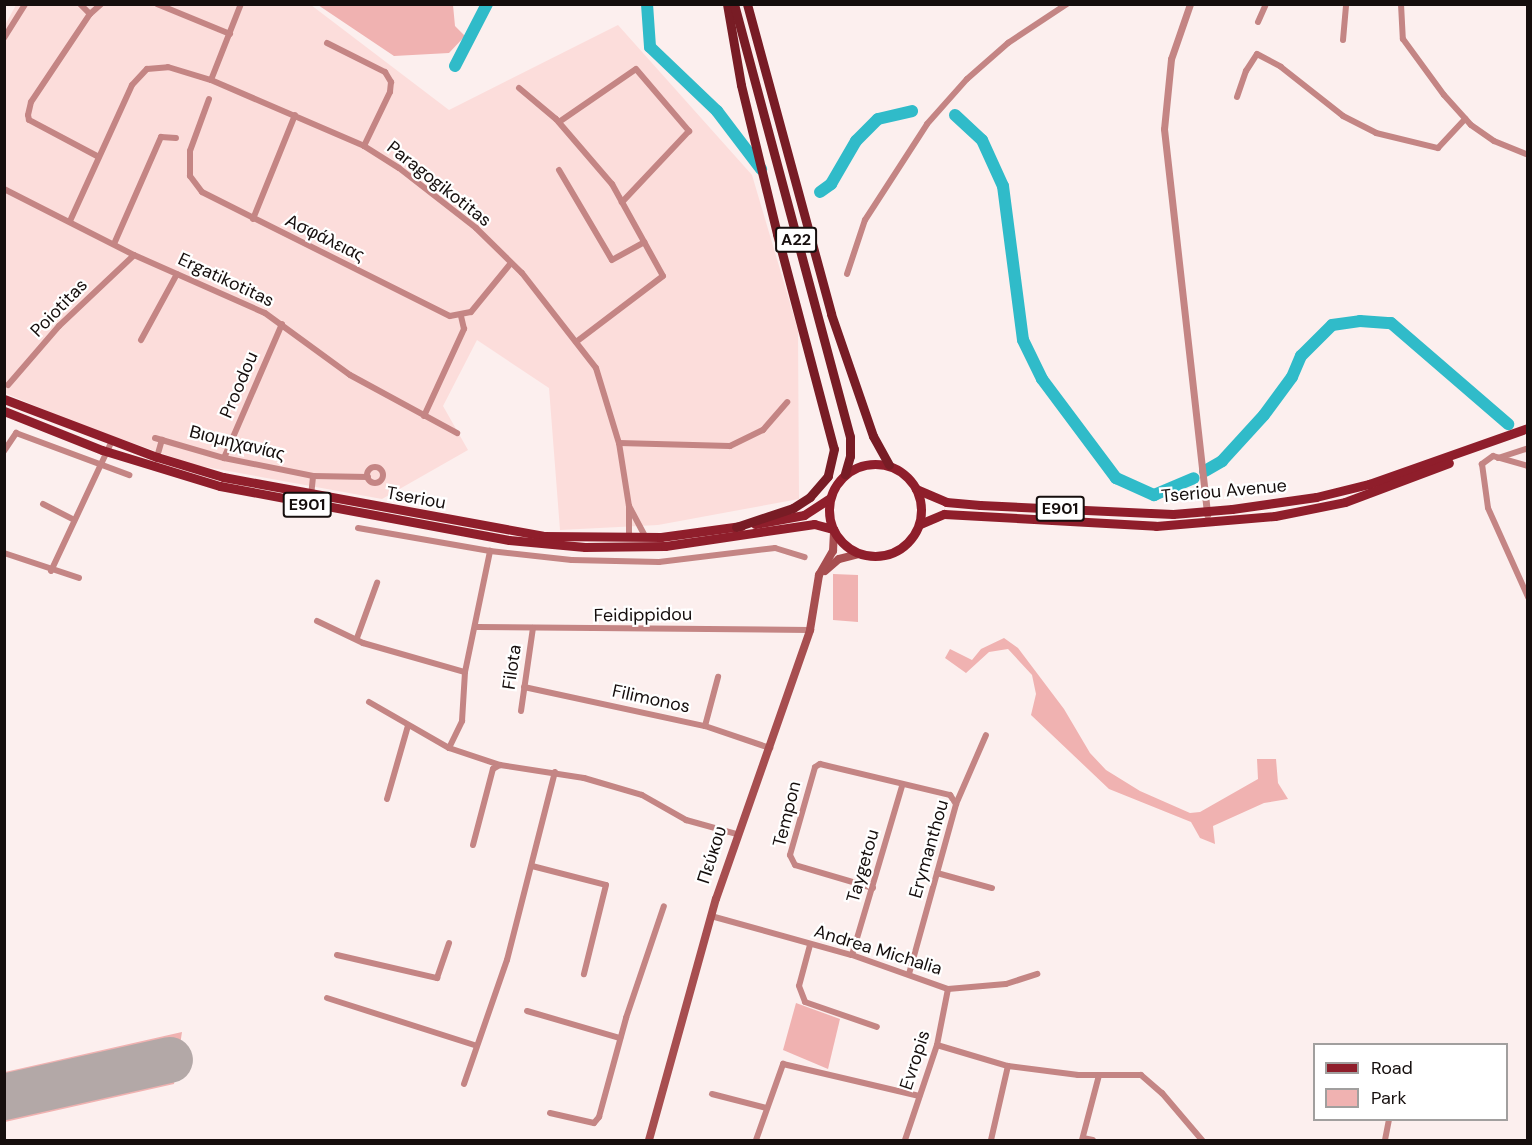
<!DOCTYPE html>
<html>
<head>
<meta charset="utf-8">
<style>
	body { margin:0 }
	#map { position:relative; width:1532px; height:1145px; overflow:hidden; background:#fcefee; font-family:"DM Sans",sans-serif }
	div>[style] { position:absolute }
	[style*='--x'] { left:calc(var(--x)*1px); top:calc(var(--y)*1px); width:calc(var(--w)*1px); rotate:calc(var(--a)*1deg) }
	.built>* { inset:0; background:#fcdddb }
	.green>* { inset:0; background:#f0b2b1 }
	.river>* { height:12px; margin:-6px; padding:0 6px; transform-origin:6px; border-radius:6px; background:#30bbc9 }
	.runway>* { height:46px; margin:-23px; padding:0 23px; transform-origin:23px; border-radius:23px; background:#b3a8a7 }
	.minor>* { height:6px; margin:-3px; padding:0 3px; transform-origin:3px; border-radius:3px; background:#c48584 }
	.minor>.ring { margin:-3px; padding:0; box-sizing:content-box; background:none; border:6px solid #c48584; border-radius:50% }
	.tertiary>* { height:7px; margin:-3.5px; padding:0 3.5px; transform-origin:3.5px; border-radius:3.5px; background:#c48584 }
	.secondary>* { height:8px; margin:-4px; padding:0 4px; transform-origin:4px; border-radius:4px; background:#a74e50 }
	.primary>* { height:9px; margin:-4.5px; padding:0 4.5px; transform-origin:4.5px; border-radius:4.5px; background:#8f1e2b }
	.primary>.ring { margin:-4.5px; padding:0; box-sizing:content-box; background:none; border:9px solid #8f1e2b; border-radius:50% }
	.trunk>* { height:9px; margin:-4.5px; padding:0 4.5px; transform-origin:4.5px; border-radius:4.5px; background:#781c25 }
	span { translate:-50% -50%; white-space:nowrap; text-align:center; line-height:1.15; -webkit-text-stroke:4.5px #fff; paint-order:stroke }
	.shield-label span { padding:2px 4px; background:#fff; border:2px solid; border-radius:4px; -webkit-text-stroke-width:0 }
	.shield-label { font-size:16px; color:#150e0d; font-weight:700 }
	.street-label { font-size:18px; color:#150e0d }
	.frame { position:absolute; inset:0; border:6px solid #150e0d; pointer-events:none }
	.legend { position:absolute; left:1313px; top:1043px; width:195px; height:78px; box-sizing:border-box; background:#fff; border:2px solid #a19f9e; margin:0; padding:8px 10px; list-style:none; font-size:18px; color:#150e0d }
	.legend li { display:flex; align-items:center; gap:12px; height:30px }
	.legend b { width:30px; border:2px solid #a19f9e }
</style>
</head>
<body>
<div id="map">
	<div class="built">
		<div style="clip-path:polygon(16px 5px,311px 5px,449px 110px,618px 25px,752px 175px,798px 330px,799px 499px,658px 525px,560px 530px,549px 388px,477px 340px,443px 406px,468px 450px,382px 499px,195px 465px,73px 422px,5px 393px,4px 27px)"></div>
	</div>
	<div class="green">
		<div style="clip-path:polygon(318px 5px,453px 5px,455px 26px,465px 36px,449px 53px,394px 56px)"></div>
		<div style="clip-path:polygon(833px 574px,858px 575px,858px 622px,833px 620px)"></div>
		<div style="clip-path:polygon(1004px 638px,1018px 648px,1064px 709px,1090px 753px,1106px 770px,1140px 791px,1190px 813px,1200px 812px,1258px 779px,1257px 759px,1276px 759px,1278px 783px,1288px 799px,1264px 803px,1213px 826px,1215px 844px,1200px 838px,1191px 822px,1109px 789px,1031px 715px,1036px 694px,1032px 675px,1008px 649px,989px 652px,966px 673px,945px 658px,950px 649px,972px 660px,981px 649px)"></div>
		<div style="clip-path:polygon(796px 1003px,840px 1019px,828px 1069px,783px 1050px)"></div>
		<div style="clip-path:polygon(182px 1032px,174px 1084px,5px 1122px,5px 1109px,174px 1071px,177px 1045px,5px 1084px,5px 1072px)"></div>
	</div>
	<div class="river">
		<div style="--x:647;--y:4;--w:43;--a:86"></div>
		<div style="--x:650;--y:47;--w:93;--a:43.7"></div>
		<div style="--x:717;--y:111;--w:73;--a:52.8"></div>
		<div style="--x:455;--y:66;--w:70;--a:-62.7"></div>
		<div style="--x:955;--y:115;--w:37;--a:43"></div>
		<div style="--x:982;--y:140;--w:51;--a:65.5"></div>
		<div style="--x:1003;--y:186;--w:155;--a:82.6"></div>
		<div style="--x:1023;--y:340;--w:43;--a:64"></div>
		<div style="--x:1042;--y:379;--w:124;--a:53.2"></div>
		<div style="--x:1116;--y:478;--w:42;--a:24.1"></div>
		<div style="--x:1154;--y:495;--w:43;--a:-23"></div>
		<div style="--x:820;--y:192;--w:14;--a:-36"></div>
		<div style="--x:831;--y:184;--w:50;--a:-59.8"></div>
		<div style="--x:856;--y:141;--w:31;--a:-45"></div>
		<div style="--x:878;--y:119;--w:35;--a:-13"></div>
		<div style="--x:1205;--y:471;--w:20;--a:-30"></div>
		<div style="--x:1222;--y:461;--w:62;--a:-47.6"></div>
		<div style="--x:1264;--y:415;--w:47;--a:-53.6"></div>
		<div style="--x:1292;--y:377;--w:23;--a:-67"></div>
		<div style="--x:1301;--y:356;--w:44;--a:-45"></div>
		<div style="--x:1332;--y:325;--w:28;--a:-8"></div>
		<div style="--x:1360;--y:321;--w:31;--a:4"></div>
		<div style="--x:1391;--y:323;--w:155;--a:40.8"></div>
	</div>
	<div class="runway">
		<div style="--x:4;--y:1097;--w:170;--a:-12.6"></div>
	</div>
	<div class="minor">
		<div style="--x:80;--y:4;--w:14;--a:45"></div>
		<div style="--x:157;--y:4;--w:79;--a:22.3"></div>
		<div style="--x:1401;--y:4;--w:35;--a:87"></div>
		<div style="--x:1403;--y:39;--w:69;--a:53.8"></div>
		<div style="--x:1444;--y:95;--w:40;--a:48"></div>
		<div style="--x:1471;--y:125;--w:28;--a:35"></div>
		<div style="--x:1494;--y:141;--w:37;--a:22"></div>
		<div style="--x:1258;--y:22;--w:20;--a:-66"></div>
		<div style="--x:4;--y:38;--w:40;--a:-58"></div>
		<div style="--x:1343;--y:40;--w:36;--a:-85"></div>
		<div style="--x:327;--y:43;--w:65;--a:26.6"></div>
		<div style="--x:385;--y:72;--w:12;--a:59"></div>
		<div style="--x:391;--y:82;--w:10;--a:96"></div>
		<div style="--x:390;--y:92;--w:60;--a:115.7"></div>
		<div style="--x:211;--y:80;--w:82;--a:-68.5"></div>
		<div style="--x:519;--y:88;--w:48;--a:40"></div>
		<div style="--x:556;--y:119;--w:86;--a:49.3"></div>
		<div style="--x:612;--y:184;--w:105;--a:61"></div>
		<div style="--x:663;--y:276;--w:109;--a:142.8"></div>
		<div style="--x:1237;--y:97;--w:28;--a:-71"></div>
		<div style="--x:1246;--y:71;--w:20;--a:-57"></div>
		<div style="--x:1257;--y:54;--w:27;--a:28"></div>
		<div style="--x:1281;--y:67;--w:79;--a:38.3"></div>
		<div style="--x:1343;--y:116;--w:37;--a:27"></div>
		<div style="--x:1376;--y:133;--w:64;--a:13.6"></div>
		<div style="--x:1438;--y:148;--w:40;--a:-47"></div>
		<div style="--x:209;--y:99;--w:55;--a:110.1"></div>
		<div style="--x:190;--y:151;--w:25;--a:90"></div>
		<div style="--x:190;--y:176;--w:20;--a:53"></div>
		<div style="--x:202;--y:192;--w:277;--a:26.6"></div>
		<div style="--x:450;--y:316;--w:21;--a:-11"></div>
		<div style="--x:471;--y:312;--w:63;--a:-50.8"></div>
		<div style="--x:559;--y:122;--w:93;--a:-34.5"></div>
		<div style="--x:636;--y:69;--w:82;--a:49.5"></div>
		<div style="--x:689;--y:131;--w:98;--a:133.3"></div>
		<div style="--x:97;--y:156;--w:77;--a:-152.1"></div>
		<div style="--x:29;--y:120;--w:5;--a:-101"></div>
		<div style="--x:28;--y:115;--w:13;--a:-77"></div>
		<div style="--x:31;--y:102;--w:106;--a:-56.2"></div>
		<div style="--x:90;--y:14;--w:15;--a:-42"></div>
		<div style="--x:559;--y:170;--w:104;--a:59.5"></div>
		<div style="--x:612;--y:260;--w:37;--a:-29"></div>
		<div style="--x:4;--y:189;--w:146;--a:26.9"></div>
		<div style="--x:134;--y:255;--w:143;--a:23.9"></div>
		<div style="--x:265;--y:313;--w:105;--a:36.1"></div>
		<div style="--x:350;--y:375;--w:122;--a:28.5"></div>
		<div style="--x:253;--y:219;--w:112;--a:-68"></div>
		<div style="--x:70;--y:221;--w:149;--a:-65.5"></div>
		<div style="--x:132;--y:85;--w:22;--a:-47"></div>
		<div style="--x:147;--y:69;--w:21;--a:-5"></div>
		<div style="--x:168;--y:67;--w:45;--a:16.8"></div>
		<div style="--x:211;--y:80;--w:167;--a:23.3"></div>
		<div style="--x:364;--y:146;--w:41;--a:32.2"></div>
		<div style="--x:399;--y:168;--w:98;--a:37.9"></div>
		<div style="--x:476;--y:228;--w:64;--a:44.4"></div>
		<div style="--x:522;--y:273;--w:120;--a:52.1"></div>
		<div style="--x:596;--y:368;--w:78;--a:73"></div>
		<div style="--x:619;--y:443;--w:64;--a:81"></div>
		<div style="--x:629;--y:506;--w:32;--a:90"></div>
		<div style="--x:114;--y:244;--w:117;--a:-66.3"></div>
		<div style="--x:161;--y:137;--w:15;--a:4"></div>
		<div style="--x:847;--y:274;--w:57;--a:-71.6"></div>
		<div style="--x:865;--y:220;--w:114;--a:-57.1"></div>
		<div style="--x:927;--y:124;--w:60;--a:-48.4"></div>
		<div style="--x:967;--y:79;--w:55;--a:-41.3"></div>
		<div style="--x:1008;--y:43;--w:71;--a:-33.5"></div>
		<div style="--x:141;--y:340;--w:75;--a:-61.4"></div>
		<div style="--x:8;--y:385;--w:78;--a:-49.2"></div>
		<div style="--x:59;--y:326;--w:103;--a:-43.4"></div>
		<div style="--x:424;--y:416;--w:96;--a:-65.3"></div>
		<div style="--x:464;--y:329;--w:13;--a:-103"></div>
		<div style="--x:155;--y:438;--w:72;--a:16.2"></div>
		<div style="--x:224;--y:458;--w:91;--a:11.4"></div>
		<div style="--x:313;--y:476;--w:55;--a:1"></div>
		<div style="--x:619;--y:443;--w:111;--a:1.5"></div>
		<div style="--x:730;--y:446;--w:37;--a:-26"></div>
		<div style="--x:763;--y:430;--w:37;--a:-49"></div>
		<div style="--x:4;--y:451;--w:22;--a:-56"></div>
		<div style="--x:16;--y:433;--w:121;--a:20.4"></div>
		<div style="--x:157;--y:457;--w:18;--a:-74"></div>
		<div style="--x:224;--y:458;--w:146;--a:-66.6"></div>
		<div style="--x:1498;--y:458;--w:32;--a:-18"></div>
		<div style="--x:1528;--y:466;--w:36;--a:-164"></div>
		<div style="--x:1493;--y:456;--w:14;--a:144"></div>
		<div style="--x:1482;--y:464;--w:44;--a:82.2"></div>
		<div style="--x:1488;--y:508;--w:98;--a:65.8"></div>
		<div class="ring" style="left:367px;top:467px;width:10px;height:10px"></div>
		<div style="--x:311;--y:496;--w:20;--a:-84"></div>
		<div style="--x:43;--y:504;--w:35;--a:27"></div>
		<div style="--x:629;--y:506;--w:34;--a:62"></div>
		<div style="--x:358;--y:528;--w:134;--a:9.9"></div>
		<div style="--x:490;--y:551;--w:82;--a:6.3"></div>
		<div style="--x:572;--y:560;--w:87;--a:1.3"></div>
		<div style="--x:659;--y:562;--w:117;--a:-6.9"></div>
		<div style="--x:775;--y:548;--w:31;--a:17"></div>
		<div style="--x:4;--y:553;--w:79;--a:18.4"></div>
		<div style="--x:51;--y:571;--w:144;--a:-64.9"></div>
		<div style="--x:317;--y:621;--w:51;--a:25.6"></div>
		<div style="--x:363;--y:643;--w:106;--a:15.9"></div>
		<div style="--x:477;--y:627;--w:333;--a:0.5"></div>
		<div style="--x:357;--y:638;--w:59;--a:-70"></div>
		<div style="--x:524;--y:687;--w:185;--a:12.2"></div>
		<div style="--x:705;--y:726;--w:69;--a:18.7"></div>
		<div style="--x:369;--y:702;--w:92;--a:29.9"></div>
		<div style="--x:449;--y:748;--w:54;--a:18.4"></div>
		<div style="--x:500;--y:765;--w:85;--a:8.8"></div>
		<div style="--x:584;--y:778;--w:60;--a:16.3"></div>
		<div style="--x:642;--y:795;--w:51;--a:29.6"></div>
		<div style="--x:686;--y:820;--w:52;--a:15.6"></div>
		<div style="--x:521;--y:711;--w:84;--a:-81.8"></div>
		<div style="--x:705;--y:726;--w:51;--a:-75.1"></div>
		<div style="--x:449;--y:748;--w:30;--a:-64"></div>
		<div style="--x:462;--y:721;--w:49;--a:-86.5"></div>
		<div style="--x:465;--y:672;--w:124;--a:-78.3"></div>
		<div style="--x:387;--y:799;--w:76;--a:-74"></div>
		<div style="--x:473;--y:845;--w:79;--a:-75.3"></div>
		<div style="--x:493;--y:769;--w:8;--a:-30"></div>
		<div style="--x:532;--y:866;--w:76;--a:14.4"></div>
		<div style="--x:606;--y:885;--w:92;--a:103.9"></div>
		<div style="--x:937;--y:873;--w:57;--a:15.3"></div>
		<div style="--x:873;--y:888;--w:81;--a:-163.6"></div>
		<div style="--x:795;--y:865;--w:11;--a:-117"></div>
		<div style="--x:790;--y:855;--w:91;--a:-74.1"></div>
		<div style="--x:815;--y:767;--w:6;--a:-31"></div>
		<div style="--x:820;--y:764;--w:134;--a:13.4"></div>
		<div style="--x:950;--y:795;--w:11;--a:56"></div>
		<div style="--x:711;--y:916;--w:146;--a:15.5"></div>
		<div style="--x:852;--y:955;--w:102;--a:19.5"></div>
		<div style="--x:948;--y:989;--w:58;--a:-4.9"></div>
		<div style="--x:1006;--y:984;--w:33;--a:-18"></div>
		<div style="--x:810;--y:945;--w:42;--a:105"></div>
		<div style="--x:799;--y:986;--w:17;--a:69"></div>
		<div style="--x:805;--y:1002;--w:76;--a:19.1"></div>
		<div style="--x:337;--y:955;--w:103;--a:13"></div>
		<div style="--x:437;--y:978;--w:37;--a:-71"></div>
		<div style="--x:852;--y:955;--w:176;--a:-73.5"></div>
		<div style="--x:909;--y:974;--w:176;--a:-74.5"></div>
		<div style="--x:956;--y:804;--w:75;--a:-66.5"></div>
		<div style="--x:327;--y:998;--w:157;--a:17.7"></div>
		<div style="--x:527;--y:1011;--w:97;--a:16.2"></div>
		<div style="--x:937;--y:1045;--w:74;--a:16.5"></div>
		<div style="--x:1008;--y:1066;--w:71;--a:7.3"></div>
		<div style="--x:1078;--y:1075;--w:63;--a:0"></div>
		<div style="--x:1141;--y:1075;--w:28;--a:41"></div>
		<div style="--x:1162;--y:1093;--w:62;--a:49.6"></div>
		<div style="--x:464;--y:1084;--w:131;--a:-70.9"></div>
		<div style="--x:507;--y:960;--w:194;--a:-75.7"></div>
		<div style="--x:712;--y:1094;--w:56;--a:14.5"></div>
		<div style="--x:550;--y:1113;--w:45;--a:12.8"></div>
		<div style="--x:594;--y:1123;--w:8;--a:-50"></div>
		<div style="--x:599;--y:1117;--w:103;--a:-74.7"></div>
		<div style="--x:626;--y:1018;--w:118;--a:-71.3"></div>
		<div style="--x:1083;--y:1138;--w:10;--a:11"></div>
		<div style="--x:756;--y:1140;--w:81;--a:-70.4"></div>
		<div style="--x:783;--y:1064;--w:140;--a:13.2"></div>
		<div style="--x:905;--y:1140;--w:100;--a:-71.4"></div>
		<div style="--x:937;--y:1045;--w:57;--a:-78.9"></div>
		<div style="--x:991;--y:1140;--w:76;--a:-77.1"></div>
		<div style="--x:1082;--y:1140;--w:67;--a:-75.3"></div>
		<div style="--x:1385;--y:1140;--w:20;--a:-79"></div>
	</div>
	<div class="tertiary">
		<div style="--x:1190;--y:4;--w:58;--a:109.1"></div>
		<div style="--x:1171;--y:59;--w:70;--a:95.7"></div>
		<div style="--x:1164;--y:129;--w:388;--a:83.6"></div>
	</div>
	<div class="secondary">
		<div style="--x:825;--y:571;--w:18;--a:-41"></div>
		<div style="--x:839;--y:559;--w:21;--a:-14"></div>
		<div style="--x:649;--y:1140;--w:250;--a:-74.5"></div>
		<div style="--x:716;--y:899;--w:285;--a:-70.7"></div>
		<div style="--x:810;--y:630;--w:56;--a:-80.7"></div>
		<div style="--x:819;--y:575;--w:28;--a:-60"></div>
		<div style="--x:833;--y:551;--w:17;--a:-87"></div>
	</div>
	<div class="primary">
		<div style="--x:4;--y:399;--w:164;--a:20.8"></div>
		<div style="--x:157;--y:457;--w:69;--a:16.9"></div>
		<div style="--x:223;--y:477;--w:325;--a:10.4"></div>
		<div style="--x:543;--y:536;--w:118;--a:0.5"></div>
		<div style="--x:661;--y:537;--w:81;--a:-7.8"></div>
		<div style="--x:4;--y:411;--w:105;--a:21.7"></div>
		<div style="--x:102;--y:450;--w:123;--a:17"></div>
		<div style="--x:220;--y:486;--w:294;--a:10.6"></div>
		<div style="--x:509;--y:540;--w:76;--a:5.3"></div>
		<div style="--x:585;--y:547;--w:80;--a:-0.7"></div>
		<div style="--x:665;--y:546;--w:151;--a:-8.4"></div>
		<div style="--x:814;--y:524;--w:20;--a:15"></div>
		<div class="ring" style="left:829px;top:464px;width:83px;height:83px"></div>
		<div style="--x:916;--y:489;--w:33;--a:23"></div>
		<div style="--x:946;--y:502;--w:34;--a:5"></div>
		<div style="--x:980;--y:505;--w:193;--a:2.7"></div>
		<div style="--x:1173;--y:514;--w:59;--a:-4.8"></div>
		<div style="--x:1232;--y:509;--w:85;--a:-8.1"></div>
		<div style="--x:1316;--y:497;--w:55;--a:-13.8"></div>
		<div style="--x:1369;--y:484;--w:169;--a:-19.4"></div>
		<div style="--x:755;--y:524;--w:50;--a:-10.4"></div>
		<div style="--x:804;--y:515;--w:31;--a:-33"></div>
		<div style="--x:920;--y:524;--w:26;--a:-23"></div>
		<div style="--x:944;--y:514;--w:212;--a:3.2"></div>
		<div style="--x:1156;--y:526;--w:119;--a:-4.8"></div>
		<div style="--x:1275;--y:516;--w:71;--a:-11.3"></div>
		<div style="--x:1345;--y:502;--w:111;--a:-20.6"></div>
	</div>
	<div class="trunk">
		<div style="--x:727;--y:4;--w:82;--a:80.2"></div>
		<div style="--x:741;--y:85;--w:153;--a:76.4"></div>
		<div style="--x:777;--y:234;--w:222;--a:75.2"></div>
		<div style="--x:834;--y:449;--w:28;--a:103"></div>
		<div style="--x:828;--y:476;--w:28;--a:131"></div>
		<div style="--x:810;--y:497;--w:20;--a:147"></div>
		<div style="--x:793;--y:508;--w:60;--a:161.6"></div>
		<div style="--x:734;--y:4;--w:448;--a:75"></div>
		<div style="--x:850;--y:437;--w:19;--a:90"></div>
		<div style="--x:850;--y:456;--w:19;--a:106"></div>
		<div style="--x:747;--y:4;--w:321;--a:74.8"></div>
		<div style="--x:831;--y:314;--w:129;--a:71"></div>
		<div style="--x:873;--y:436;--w:33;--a:61"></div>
	</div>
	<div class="shield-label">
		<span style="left:796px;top:240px">A22</span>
		<span style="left:307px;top:505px">E901</span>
		<span style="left:1060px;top:509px">E901</span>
	</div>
	<div class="street-label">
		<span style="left:439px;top:184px;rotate:38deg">Paragogikotitas</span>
		<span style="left:325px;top:238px;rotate:26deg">Ασφάλειας</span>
		<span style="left:226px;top:280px;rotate:25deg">Ergatikotitas</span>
		<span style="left:59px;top:308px;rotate:-46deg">Poiotitas</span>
		<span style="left:239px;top:385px;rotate:-67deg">Proodou</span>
		<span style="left:237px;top:443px;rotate:14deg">Βιομηχανίας</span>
		<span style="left:1224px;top:491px;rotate:-5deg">Tseriou Avenue</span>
		<span style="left:416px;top:498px;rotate:10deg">Tseriou</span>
		<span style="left:643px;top:615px;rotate:-1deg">Feidippidou</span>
		<span style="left:512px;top:667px;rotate:-82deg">Filota</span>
		<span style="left:651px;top:699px;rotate:12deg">Filimonos</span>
		<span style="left:787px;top:814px;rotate:-76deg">Tempon</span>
		<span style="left:929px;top:849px;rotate:-74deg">Erymanthou</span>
		<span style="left:712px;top:855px;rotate:-72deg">Πεύκου</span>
		<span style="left:863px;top:866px;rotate:-74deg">Taygetou</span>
		<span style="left:878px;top:950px;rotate:17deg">Andrea Michalia</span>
		<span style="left:915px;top:1060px;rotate:-72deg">Evropis</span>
	</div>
	<div class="frame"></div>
	<ul class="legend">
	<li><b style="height:8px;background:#8f1e2b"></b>Road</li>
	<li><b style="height:16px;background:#f0b2b1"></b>Park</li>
	</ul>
</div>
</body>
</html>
